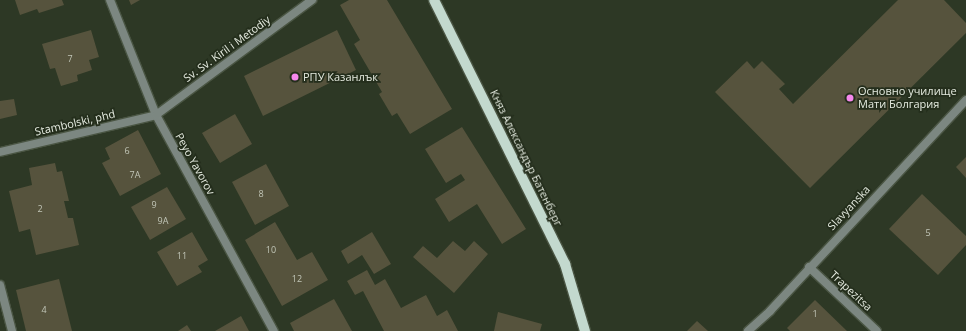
<!DOCTYPE html>
<html>
<head>
<meta charset="utf-8">
<style>
	body { margin:0 }
	#map { position:relative; width:966px; height:331px; overflow:hidden; background:#2d3825; font-family:"Open Sans",sans-serif }
	div>[style] { position:absolute }
	[style*='--x'] { left:calc(var(--x)*1px); top:calc(var(--y)*1px); width:calc(var(--w)*1px); rotate:calc(var(--a)*1deg) }
	.building>* { inset:0; background:#56533d }
	.roads { filter:drop-shadow(1px 0 #4a5543) drop-shadow(-1px 0 #4a5543) drop-shadow(0 1px #4a5543) drop-shadow(0 -1px #4a5543) }
	.minor>* { height:8px; margin:-4px; padding:0 4px; transform-origin:4px; border-radius:4px; background:#7c8781 }
	.primary>* { height:10px; margin:-5px; padding:0 5px; transform-origin:5px; border-radius:5px; background:#c3d9ce }
	.dots>* { width:11px; height:11px; translate:-50% -50%; box-sizing:border-box; border:2px solid #242e1c; border-radius:50% }
	span { translate:-50% -50%; white-space:nowrap; text-align:center; line-height:1.15; -webkit-text-stroke:3.5px #242e1c; paint-order:stroke }
	.number-label { font-size:9px; color:#c1c5b7 }
	.number-label span { -webkit-text-stroke-width:0 }
	.street-label { font-size:11px; color:#e5ebe0 }
	.poi-label { font-size:11px; color:#e5ebe0 }
	.left { translate:0 -50%; text-align:left }
</style>
</head>
<body>
<div id="map">
	<div class="building">
		<div style="clip-path:polygon(15px 0,62px 0,64px 5px,39px 13px,37px 9px,20px 15px)"></div>
		<div style="clip-path:polygon(129px 0,140px 0,131px 5px)"></div>
		<div style="clip-path:polygon(349px 0,387px 0,452px 109px,410px 134px,397px 113px,392px 116px,379px 94px,382px 92px,354px 44px,360px 40px,340px 5px)"></div>
		<div style="clip-path:polygon(898px 0,944px 0,966px 23px,966px 33px,810px 188px,715px 92px,747px 61px,754px 69px,762px 61px,785px 84px,779px 89px,793px 104px)"></div>
		<div style="clip-path:polygon(91px 30px,99px 57px,89px 60px,92px 70px,77px 75px,78px 81px,61px 86px,55px 68px,50px 69px,42px 44px)"></div>
		<div style="clip-path:polygon(337px 30px,356px 70px,263px 116px,244px 76px)"></div>
		<div style="clip-path:polygon(14px 99px,17px 115px,0 119px,0 101px)"></div>
		<div style="clip-path:polygon(235px 114px,252px 144px,220px 163px,202px 133px)"></div>
		<div style="clip-path:polygon(462px 127px,526px 229px,502px 244px,477px 204px,449px 222px,435px 199px,465px 180px,461px 174px,446px 183px,425px 149px)"></div>
		<div style="clip-path:polygon(138px 130px,161px 174px,120px 196px,102px 163px,110px 159px,105px 148px)"></div>
		<div style="clip-path:polygon(966px 157px,966px 178px,956px 167px)"></div>
		<div style="clip-path:polygon(55px 163px,57px 172px,62px 171px,69px 201px,64px 201px,68px 218px,73px 218px,79px 245px,36px 255px,30px 229px,19px 232px,9px 191px,32px 185px,29px 168px)"></div>
		<div style="clip-path:polygon(266px 164px,289px 206px,255px 225px,232px 182px)"></div>
		<div style="clip-path:polygon(167px 187px,186px 219px,150px 240px,131px 207px)"></div>
		<div style="clip-path:polygon(922px 194px,966px 236px,966px 245px,938px 275px,889px 229px)"></div>
		<div style="clip-path:polygon(275px 222px,297px 260px,312px 252px,328px 280px,282px 306px,245px 240px)"></div>
		<div style="clip-path:polygon(192px 232px,208px 260px,198px 266px,202px 272px,177px 286px,157px 252px)"></div>
		<div style="clip-path:polygon(372px 232px,391px 264px,374px 274px,362px 255px,348px 264px,341px 251px)"></div>
		<div style="clip-path:polygon(453px 241px,465px 251px,474px 241px,488px 254px,454px 293px,413px 257px,423px 246px,437px 258px)"></div>
		<div style="clip-path:polygon(367px 270px,375px 285px,385px 279px,401px 308px,426px 295px,437px 316px,447px 310px,458px 331px,384px 331px,363px 291px,355px 295px,347px 281px)"></div>
		<div style="clip-path:polygon(59px 279px,72px 331px,26px 331px,16px 290px)"></div>
		<div style="clip-path:polygon(334px 299px,352px 331px,294px 331px,290px 323px)"></div>
		<div style="clip-path:polygon(815px 300px,847px 331px,790px 331px,787px 328px)"></div>
		<div style="clip-path:polygon(498px 312px,542px 324px,540px 331px,494px 331px)"></div>
		<div style="clip-path:polygon(241px 316px,249px 331px,215px 331px)"></div>
		<div style="clip-path:polygon(697px 321px,708px 331px,687px 331px)"></div>
		<div style="clip-path:polygon(187px 325px,191px 331px,178px 331px)"></div>
	</div>
	<div class="roads">
		<div class="minor">
			<div style="--x:110;--y:0;--w:124;--a:68.2"></div>
			<div style="--x:156;--y:115;--w:246;--a:61.4"></div>
			<div style="--x:0;--y:152;--w:160;--a:-13.3"></div>
			<div style="--x:156;--y:115;--w:194;--a:-36.4"></div>
			<div style="--x:809;--y:267;--w:93;--a:43.3"></div>
			<div style="--x:0;--y:285;--w:48;--a:75.4"></div>
			<div style="--x:748;--y:331;--w:30;--a:-42"></div>
			<div style="--x:770;--y:311;--w:288;--a:-47.1"></div>
		</div>
		<div class="primary">
			<div style="--x:434;--y:0;--w:295;--a:63.6"></div>
			<div style="--x:565;--y:264;--w:70;--a:73.4"></div>
		</div>
	</div>
	<div class="dots">
		<div style="left:295px;top:77px;background:#f688ed"></div>
		<div style="left:850px;top:98px;background:#f688ed"></div>
	</div>
	<div class="number-label">
		<span style="left:70px;top:59px">7</span>
		<span style="left:127px;top:151px">6</span>
		<span style="left:135px;top:175px">7A</span>
		<span style="left:261px;top:194px">8</span>
		<span style="left:154px;top:205px">9</span>
		<span style="left:40px;top:209px">2</span>
		<span style="left:163px;top:221px">9A</span>
		<span style="left:928px;top:233px">5</span>
		<span style="left:271px;top:250px">10</span>
		<span style="left:182px;top:256px">11</span>
		<span style="left:297px;top:279px">12</span>
		<span style="left:44px;top:310px">4</span>
		<span style="left:815px;top:314px">1</span>
	</div>
	<div class="street-label">
		<span style="left:227px;top:49px;rotate:-36deg">Sv. Sv. Kiril i Metodiy</span>
		<span style="left:75px;top:123px;rotate:-13deg">Stambolski, phd</span>
		<span style="left:526px;top:158px;rotate:64deg">Княз Александър Батенберг</span>
		<span style="left:195px;top:164px;rotate:61deg">Peyo Yavorov</span>
		<span style="left:849px;top:208px;rotate:-47deg">Slavyanska</span>
		<span style="left:851px;top:291px;rotate:43deg">Trapezitsa</span>
	</div>
	<div class="poi-label">
		<span class="left" style="left:303px;top:77px">РПУ Казанлък</span>
		<span class="left" style="left:858px;top:98px">Основно училище<br>Мати Болгария</span>
	</div>
</div>
</body>
</html>
